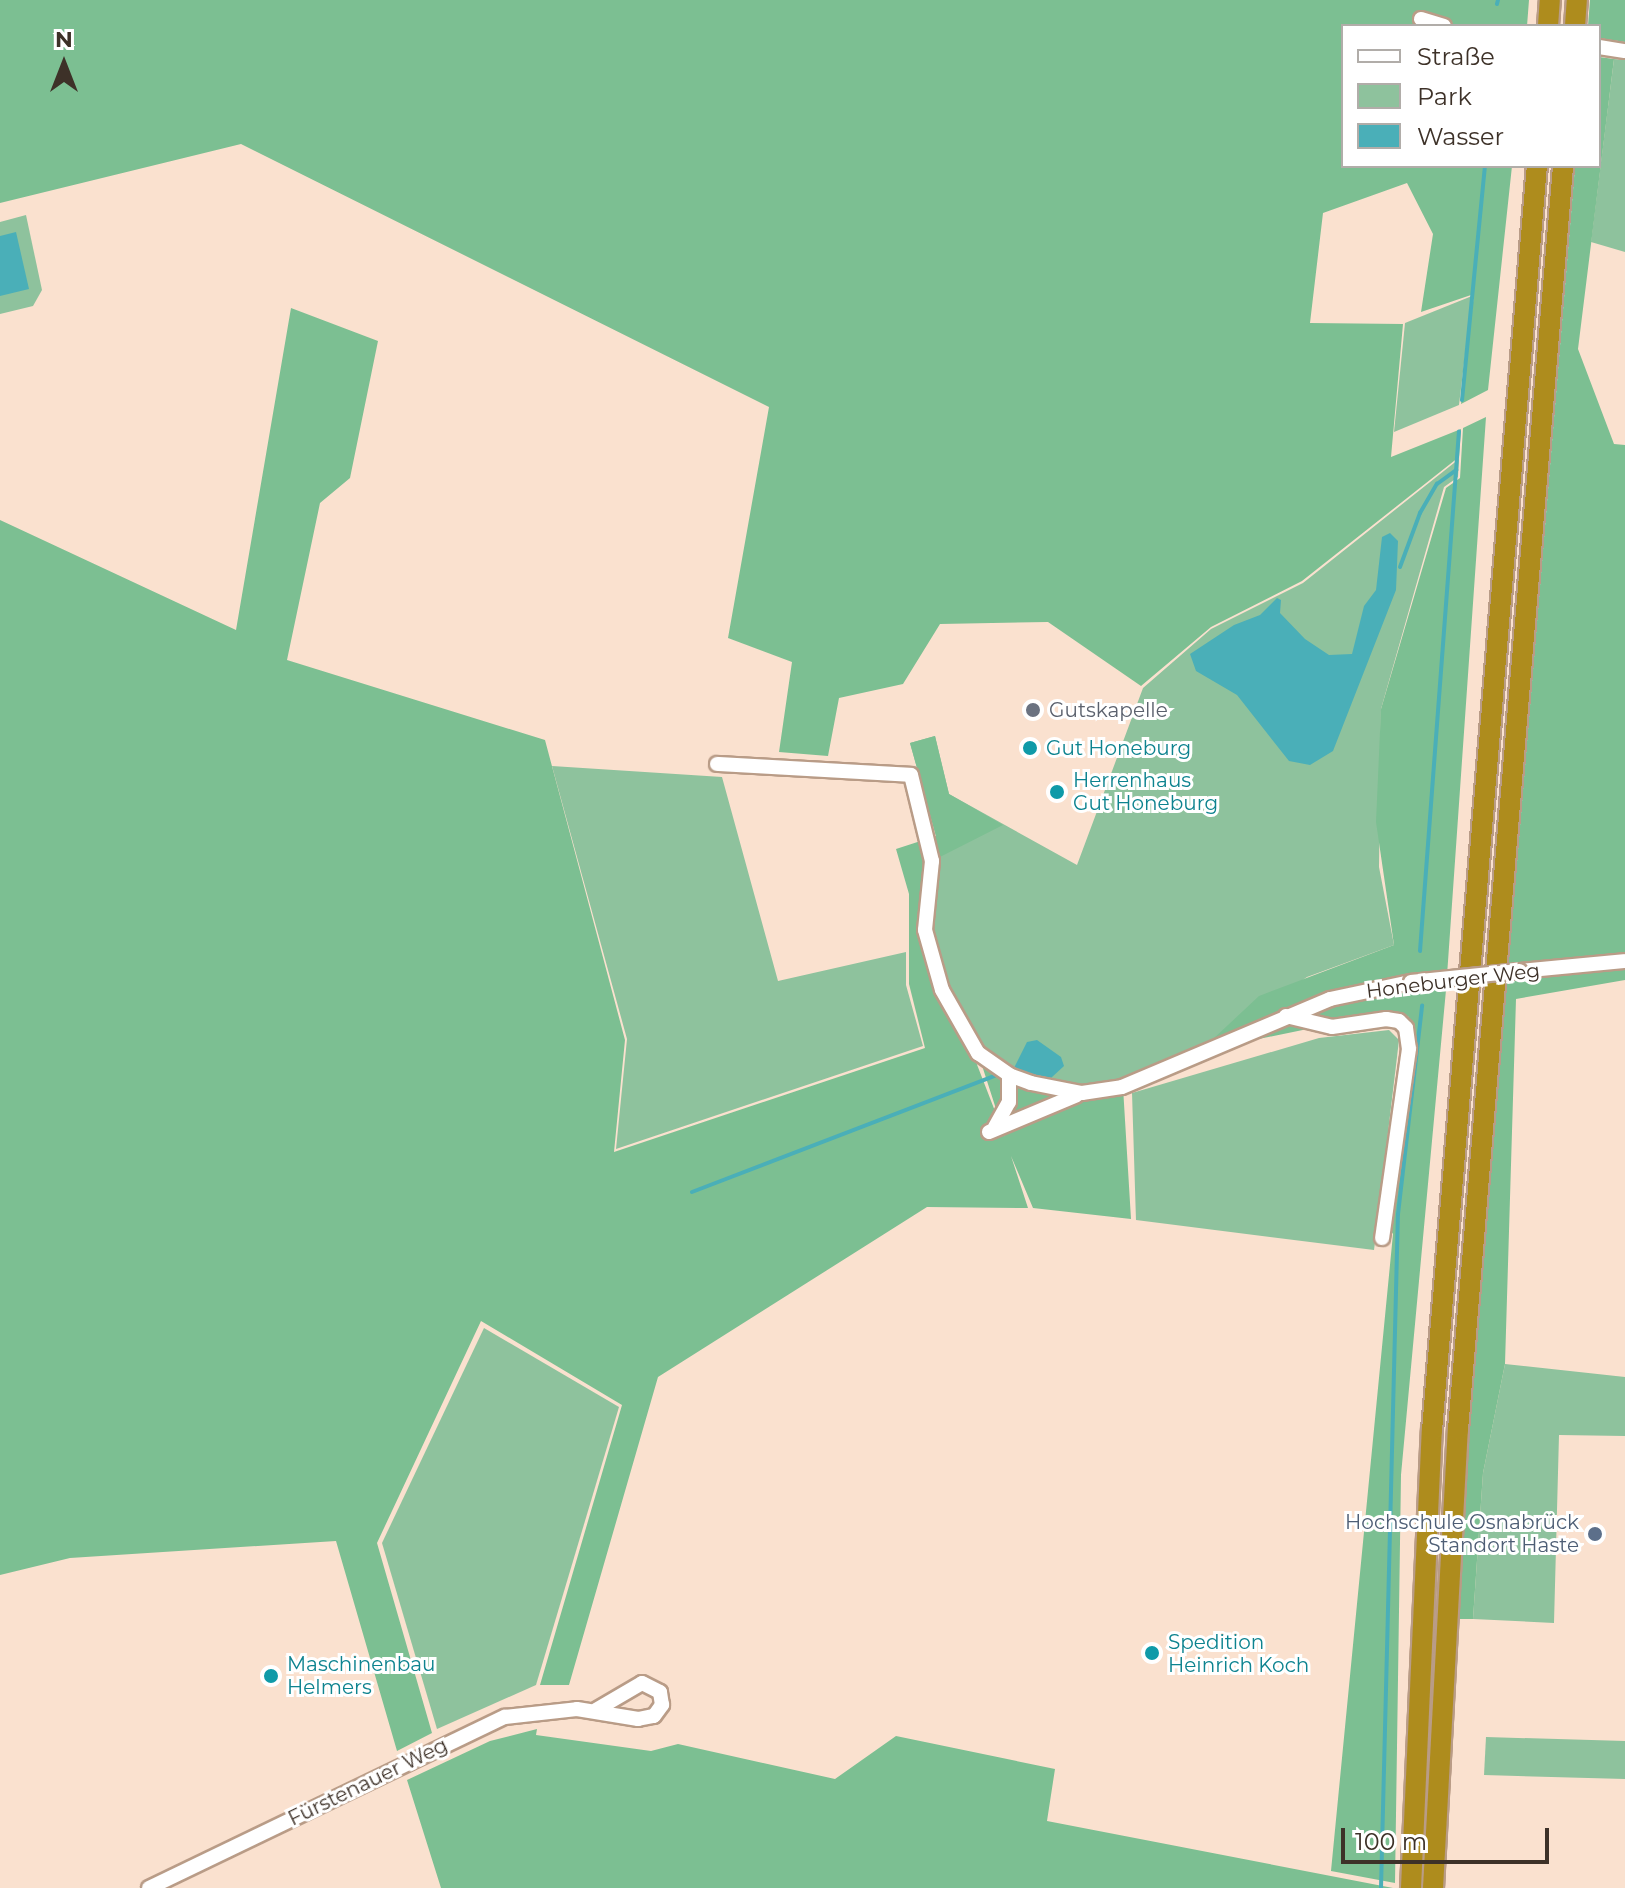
<!DOCTYPE html>
<html>
<head>
<meta charset="utf-8">
<style>
	body { margin:0 }
	#map { position:relative; width:1625px; height:1888px; overflow:hidden; background:#fae1cf; font-family:Montserrat,sans-serif }
	div>[style] { position:absolute }
	[style*='--x'] { left:calc(var(--x)*1px); top:calc(var(--y)*1px); width:calc(var(--w)*1px); rotate:calc(var(--a)*1deg) }
	.green>* { inset:0; background:#8ec29d }
	.forest>* { inset:0; background:#7cbf92 }
	.water>* { inset:0; background:#4aafb8 }
	.stream>* { height:4px; margin:-2px; padding:0 2px; transform-origin:2px; border-radius:2px; background:#4aafb8 }
	.roads { filter:drop-shadow(2px 0 #b99c87) drop-shadow(-2px 0 #b99c87) drop-shadow(0 2px #b99c87) drop-shadow(0 -2px #b99c87) }
	.minor>* { height:14px; margin:-7px; padding:0 7px; transform-origin:7px; border-radius:7px; background:#fff }
	.highway>* { height:20px; margin:-10px; padding:0 10px; transform-origin:10px; border-radius:10px; background:#ae8c1d }
	.bridges { filter:drop-shadow(2px 0 #b99c87) drop-shadow(-2px 0 #b99c87) drop-shadow(0 2px #b99c87) drop-shadow(0 -2px #b99c87) }
	.minor-bridge>* { height:14px; margin:-7px; padding:0 7px; transform-origin:7px; border-radius:7px; background:#fff }
	.dots>* { width:22px; height:22px; translate:-50% -50%; box-sizing:border-box; border:4px solid #fff; border-radius:50% }
	span { translate:-50% -50%; white-space:nowrap; text-align:center; line-height:1.15; -webkit-text-stroke:6px #fff; paint-order:stroke }
	.worship-label { font-size:20px; color:#5b616d }
	.left { translate:0 -50%; text-align:left }
	.culture-label { font-size:20px; color:#0d838f }
	.street-label { font-size:20px; color:#3d3128 }
	.service-label { font-size:20px; color:#4e5e75 }
	.right { translate:-100% -50%; text-align:right }
	.legend { position:absolute; left:1341px; top:24px; width:260px; height:144px; box-sizing:border-box; background:#fff; border:2px solid #b1ada9; margin:0; padding:10px 14px; list-style:none; font-size:24px; color:#3d3128 }
	.legend li { display:flex; align-items:center; gap:16px; height:40px }
	.legend b { width:40px; border:2px solid #b1ada9 }
	.north { position:absolute; left:24px; top:24px; width:80px; height:80px; -webkit-text-stroke:6px #fff; paint-order:stroke; rotate:0deg; font-size:22px; font-weight:700; line-height:32px; text-align:center; color:#3d3128 }
	.north::after { content:''; display:block; margin:auto; width:28px; height:36px; background:#3d3128; clip-path:polygon(50% 0,100% 100%,50% 72%,0 100%) }
	.scale { position:absolute; left:1341px; top:1828px; width:208px; height:36px; box-sizing:border-box; border:4px solid #3d3128; border-top:0; padding-left:10px; font-size:24px; line-height:28px; white-space:nowrap; color:#3d3128; -webkit-text-stroke:6px #fff; paint-order:stroke }
</style>
</head>
<body>
<div id="map">
	<div class="green">
		<div style="clip-path:polygon(1614px 59px,1625px 60px,1625px 252px,1591px 242px)"></div>
		<div style="clip-path:polygon(26px 215px,42px 290px,33px 306px,0 314px,0 222px)"></div>
		<div style="clip-path:polygon(1472px 296px,1459px 405px,1394px 432px,1405px 323px)"></div>
		<div style="clip-path:polygon(1459px 459px,1458px 477px,1444px 487px,1381px 709px,1379px 867px,1394px 945px,1307px 977px,1200px 1051px,1122px 1087px,1082px 1093px,1009px 1075px,958px 1025px,925px 930px,936px 836px,910px 743px,935px 736px,949px 794px,1077px 865px,1143px 688px,1211px 629px,1303px 583px)"></div>
		<div style="clip-path:polygon(552px 766px,722px 777px,778px 981px,906px 952px,906px 985px,923px 1046px,616px 1149px,627px 1039px)"></div>
		<div style="clip-path:polygon(1389px 1030px,1399px 1040px,1374px 1250px,1136px 1220px,1132px 1093px,1319px 1038px)"></div>
		<div style="clip-path:polygon(484px 1328px,619px 1407px,536px 1685px,437px 1729px,382px 1543px)"></div>
		<div style="clip-path:polygon(1505px 1364px,1625px 1377px,1625px 1436px,1559px 1435px,1554px 1623px,1473px 1619px,1483px 1473px)"></div>
		<div style="clip-path:polygon(1486px 1737px,1625px 1741px,1625px 1779px,1484px 1775px)"></div>
	</div>
	<div class="forest">
		<div style="clip-path:polygon(0 0,1529px 0,1527px 26px,1343px 26px,1343px 166px,1512px 166px,1488px 390px,1461px 404px,1474px 294px,1421px 312px,1433px 234px,1407px 183px,1323px 213px,1310px 323px,1403px 324px,1391px 457px,1461px 429px,1459px 457px,1302px 581px,1211px 627px,1141px 686px,1048px 622px,940px 624px,903px 684px,839px 698px,828px 756px,779px 752px,792px 662px,728px 638px,769px 407px,241px 144px,0 203px)"></div>
		<div style="clip-path:polygon(1590px 0,1625px 0,1625px 42px,1599px 38px,1599px 26px,1588px 26px)"></div>
		<div style="clip-path:polygon(1599px 57px,1614px 59px,1578px 349px,1614px 444px,1625px 445px,1625px 980px,1516px 999px,1505px 1364px,1483px 1473px,1473px 1619px,1454px 1619px,1501px 959px,1509px 958px,1575px 166px,1599px 166px)"></div>
		<div style="clip-path:polygon(291px 308px,378px 341px,350px 478px,320px 503px,287px 660px,545px 740px,625px 1040px,614px 1152px,925px 1048px,909px 984px,909px 894px,896px 849px,936px 836px,910px 743px,935px 736px,949px 794px,1003px 825px,932px 861px,925px 930px,1005px 1137px,978px 1053px,1009px 1075px,1073px 1085px,1115px 1082px,1186px 1056px,1212px 1040px,1259px 996px,1394px 945px,1376px 822px,1381px 709px,1446px 488px,1460px 478px,1463px 428px,1486px 417px,1446px 990px,1401px 1475px,1395px 1883px,1331px 1871px,1393px 1234px,1384px 1220px,1409px 1049px,1409px 1017px,1390px 1012px,1200px 1051px,1123px 1087px,1131px 1219px,1033px 1208px,1011px 1156px,1028px 1208px,927px 1207px,658px 1377px,569px 1685px,540px 1685px,622px 1405px,481px 1321px,377px 1543px,432px 1733px,397px 1751px,336px 1541px,70px 1558px,0 1575px,0 520px,236px 630px)"></div>
		<div style="clip-path:polygon(537px 1729px,536px 1735px,651px 1751px,678px 1744px,835px 1779px,896px 1736px,1055px 1769px,1047px 1821px,1393px 1888px,441px 1888px,407px 1780px,490px 1741px)"></div>
	</div>
	<div class="water">
		<div style="clip-path:polygon(16px 232px,29px 289px,0 296px,0 236px)"></div>
		<div style="clip-path:polygon(1390px 533px,1398px 541px,1396px 590px,1333px 751px,1310px 765px,1289px 761px,1237px 695px,1196px 671px,1190px 654px,1234px 625px,1260px 615px,1277px 598px,1281px 600px,1280px 613px,1305px 639px,1329px 655px,1352px 654px,1364px 606px,1376px 590px,1382px 537px)"></div>
		<div style="clip-path:polygon(1037px 1040px,1061px 1057px,1064px 1066px,1051px 1078px,1013px 1070px,1027px 1042px)"></div>
	</div>
	<div class="stream">
		<div style="--x:1497;--y:4;--w:4;--a:-76"></div>
		<div style="--x:1462;--y:400;--w:235;--a:-84.4"></div>
		<div style="--x:1400;--y:567;--w:58;--a:-69.7"></div>
		<div style="--x:1420;--y:513;--w:34;--a:-60"></div>
		<div style="--x:1437;--y:484;--w:24;--a:-36"></div>
		<div style="--x:1420;--y:951;--w:521;--a:-85.71"></div>
		<div style="--x:692;--y:1192;--w:329;--a:-21"></div>
		<div style="--x:1381;--y:1888;--w:674;--a:-88.56"></div>
		<div style="--x:1398;--y:1214;--w:210;--a:-83.4"></div>
	</div>
	<div class="roads">
		<div class="minor">
			<div style="--x:1421;--y:19;--w:24;--a:17"></div>
			<div style="--x:1599;--y:47;--w:26;--a:9"></div>
			<div style="--x:717;--y:764;--w:194;--a:3.2"></div>
			<div style="--x:911;--y:775;--w:89;--a:76.3"></div>
			<div style="--x:932;--y:861;--w:69;--a:95.8"></div>
			<div style="--x:925;--y:930;--w:62;--a:74.2"></div>
			<div style="--x:942;--y:990;--w:73;--a:60.3"></div>
			<div style="--x:978;--y:1053;--w:38;--a:35"></div>
			<div style="--x:1009;--y:1075;--w:23;--a:20"></div>
			<div style="--x:1031;--y:1083;--w:52;--a:11.1"></div>
			<div style="--x:1082;--y:1093;--w:40;--a:-8.5"></div>
			<div style="--x:1122;--y:1087;--w:226;--a:-22.9"></div>
			<div style="--x:1330;--y:999;--w:83;--a:-11.9"></div>
			<div style="--x:1519;--y:971;--w:106;--a:-5.4"></div>
			<div style="--x:1286;--y:1016;--w:47;--a:13.4"></div>
			<div style="--x:1332;--y:1027;--w:55;--a:-8.4"></div>
			<div style="--x:1386;--y:1019;--w:13;--a:9"></div>
			<div style="--x:1399;--y:1021;--w:10;--a:45"></div>
			<div style="--x:1406;--y:1028;--w:21;--a:82"></div>
			<div style="--x:1409;--y:1049;--w:191;--a:98.1"></div>
			<div style="--x:995;--y:1127;--w:29;--a:-61"></div>
			<div style="--x:1009;--y:1102;--w:27;--a:-90"></div>
			<div style="--x:989;--y:1132;--w:95;--a:-22.8"></div>
			<div style="--x:149;--y:1888;--w:395;--a:-25.7"></div>
			<div style="--x:505;--y:1717;--w:72;--a:-6.3"></div>
			<div style="--x:577;--y:1709;--w:62;--a:9.3"></div>
			<div style="--x:638;--y:1719;--w:16;--a:-11"></div>
			<div style="--x:654;--y:1716;--w:14;--a:-54"></div>
			<div style="--x:662;--y:1705;--w:13;--a:-99"></div>
			<div style="--x:660;--y:1692;--w:20;--a:-153"></div>
			<div style="--x:642;--y:1683;--w:53;--a:149.6"></div>
		</div>
		<div class="highway">
			<div style="--x:1548;--y:26;--w:26;--a:-86"></div>
			<div style="--x:1575;--y:26;--w:26;--a:-86"></div>
			<div style="--x:1411;--y:1888;--w:457;--a:-87.4"></div>
			<div style="--x:1432;--y:1431;--w:1269;--a:-85.26"></div>
			<div style="--x:1433;--y:1888;--w:459;--a:-86.9"></div>
			<div style="--x:1458;--y:1430;--w:1268;--a:-85.25"></div>
		</div>
	</div>
	<div class="bridges">
		<div class="minor-bridge">
			<div style="--x:1411;--y:982;--w:109;--a:-5.8"></div>
		</div>
	</div>
	<div class="dots">
		<div style="left:1033px;top:710px;background:#6b7280"></div>
		<div style="left:1030px;top:748px;background:#0f9aa8"></div>
		<div style="left:1057px;top:792px;background:#0f9aa8"></div>
		<div style="left:1595px;top:1534px;background:#5c6f8a"></div>
		<div style="left:1152px;top:1653px;background:#0f9aa8"></div>
		<div style="left:271px;top:1676px;background:#0f9aa8"></div>
	</div>
	<div class="worship-label">
		<span class="left" style="left:1049px;top:710px">Gutskapelle</span>
	</div>
	<div class="culture-label">
		<span class="left" style="left:1046px;top:748px">Gut Honeburg</span>
		<span class="left" style="left:1073px;top:792px">Herrenhaus<br>Gut Honeburg</span>
		<span class="left" style="left:1168px;top:1654px">Spedition<br>Heinrich Koch</span>
		<span class="left" style="left:287px;top:1676px">Maschinenbau<br>Helmers</span>
	</div>
	<div class="street-label">
		<span style="left:1453px;top:981px;rotate:-7deg">Honeburger Weg</span>
		<span style="left:368px;top:1782px;rotate:-26deg">Fürstenauer Weg</span>
	</div>
	<div class="service-label">
		<span class="right" style="left:1579px;top:1534px">Hochschule Osnabrück<br>Standort Haste</span>
	</div>
	<ul class="legend">
	<li><b style="height:10px;background:#fff"></b>Straße</li>
	<li><b style="height:22px;background:#8ec29d"></b>Park</li>
	<li><b style="height:22px;background:#4aafb8"></b>Wasser</li>
	</ul>
	<div class="north">N</div>
	<div class="scale">100 m</div>
</div>
</body>
</html>
